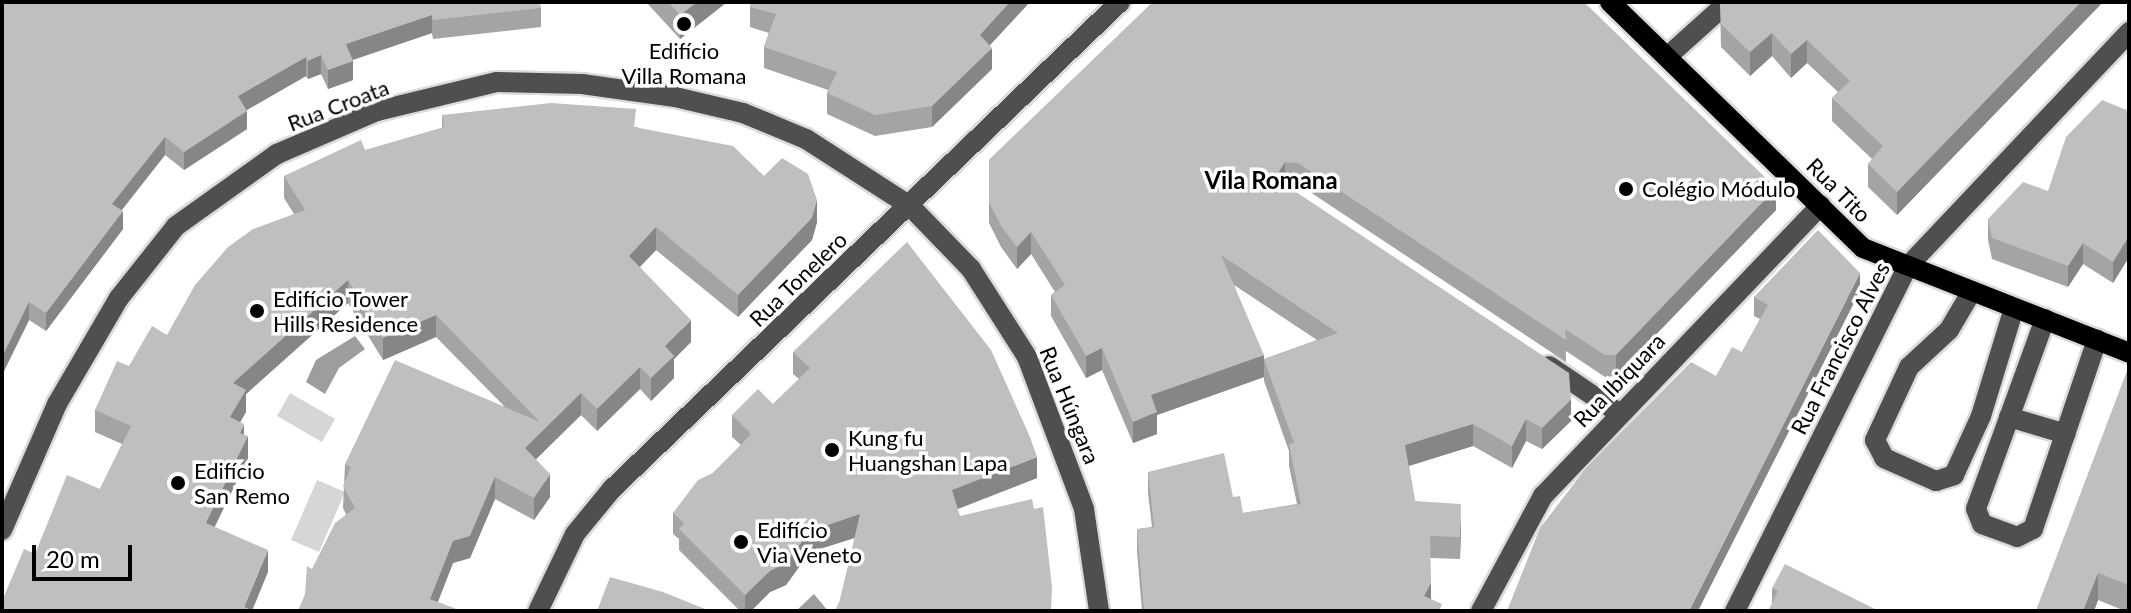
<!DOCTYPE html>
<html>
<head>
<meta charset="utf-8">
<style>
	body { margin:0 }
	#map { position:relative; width:2131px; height:613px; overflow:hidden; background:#fff; font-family:Lato,sans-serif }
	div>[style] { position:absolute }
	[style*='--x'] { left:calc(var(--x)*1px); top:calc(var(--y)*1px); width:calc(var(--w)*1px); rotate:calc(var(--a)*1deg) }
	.green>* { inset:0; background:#d6d6d6 }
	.water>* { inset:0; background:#9d9d9d }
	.roads { filter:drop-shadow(2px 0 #dbdbdb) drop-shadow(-2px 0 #dbdbdb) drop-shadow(0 2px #dbdbdb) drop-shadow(0 -2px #dbdbdb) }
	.minor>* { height:20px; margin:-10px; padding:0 10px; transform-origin:10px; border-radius:10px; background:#4f4f4f }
	.major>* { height:20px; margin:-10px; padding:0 10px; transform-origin:10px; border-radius:10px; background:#000 }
	.wall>* { inset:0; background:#a4a4a4 }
	.shaded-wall>* { inset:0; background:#868686 }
	.building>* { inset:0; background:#bfbfbf }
	.dots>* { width:22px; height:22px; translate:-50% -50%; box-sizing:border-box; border:4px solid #fff; border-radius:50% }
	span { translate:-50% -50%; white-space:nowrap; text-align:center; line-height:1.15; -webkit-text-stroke:7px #fff; paint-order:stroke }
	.poi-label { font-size:22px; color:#000 }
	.left { translate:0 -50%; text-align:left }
	.street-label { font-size:22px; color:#000 }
	.neighbourhood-label { font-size:24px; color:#000; font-weight:700 }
	.frame { position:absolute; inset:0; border:4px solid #000; pointer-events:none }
	.scale { position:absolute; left:32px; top:545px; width:100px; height:36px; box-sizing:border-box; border:4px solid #000; border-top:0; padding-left:10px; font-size:24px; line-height:28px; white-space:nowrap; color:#000; -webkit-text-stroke:6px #fff; paint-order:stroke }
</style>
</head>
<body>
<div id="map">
	<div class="green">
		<div style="clip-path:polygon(290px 393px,335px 419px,322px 442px,277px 416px)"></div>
		<div style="clip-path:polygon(317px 480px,345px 492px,319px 552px,291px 540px)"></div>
	</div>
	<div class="water">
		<div style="clip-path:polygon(355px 336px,365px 349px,339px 368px,325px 394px,306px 382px,316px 360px)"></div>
		<div style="clip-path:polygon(814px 594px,828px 611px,796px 611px)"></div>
	</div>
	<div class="roads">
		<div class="minor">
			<div style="--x:1667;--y:57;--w:82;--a:-42"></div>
			<div style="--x:1972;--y:291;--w:45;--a:120.5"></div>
			<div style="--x:1949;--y:330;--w:54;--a:137.2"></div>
			<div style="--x:1909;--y:367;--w:81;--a:115"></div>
			<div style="--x:1875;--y:440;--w:20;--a:63"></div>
			<div style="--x:1884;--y:458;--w:57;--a:23.9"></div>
			<div style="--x:1936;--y:481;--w:19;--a:-18"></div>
			<div style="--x:1954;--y:475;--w:65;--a:-65.4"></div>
			<div style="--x:1981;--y:416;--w:113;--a:-73"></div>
			<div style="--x:2045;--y:319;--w:202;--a:110"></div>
			<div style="--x:1976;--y:509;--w:16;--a:68"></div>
			<div style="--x:1982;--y:524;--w:37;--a:20"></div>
			<div style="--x:2017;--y:537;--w:18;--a:-27"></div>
			<div style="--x:2033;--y:529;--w:200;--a:-71.3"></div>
			<div style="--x:1549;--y:366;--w:84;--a:33.9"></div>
			<div style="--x:2009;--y:417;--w:59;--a:16.6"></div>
			<div style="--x:2;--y:530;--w:137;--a:-66.4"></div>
			<div style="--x:57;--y:404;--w:123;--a:-59.7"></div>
			<div style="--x:119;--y:298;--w:92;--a:-51.6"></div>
			<div style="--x:176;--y:226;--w:124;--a:-35.5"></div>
			<div style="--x:277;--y:154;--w:109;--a:-23.3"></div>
			<div style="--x:377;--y:111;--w:123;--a:-13.6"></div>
			<div style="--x:497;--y:82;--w:85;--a:1.3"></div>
			<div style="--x:582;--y:84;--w:94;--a:8"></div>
			<div style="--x:675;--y:97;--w:70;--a:13.2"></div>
			<div style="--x:743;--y:113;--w:68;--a:22.4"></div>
			<div style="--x:806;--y:139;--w:124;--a:32.8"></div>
			<div style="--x:910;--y:206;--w:88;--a:45.9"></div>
			<div style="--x:971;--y:269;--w:104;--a:57.5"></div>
			<div style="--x:1027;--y:357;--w:162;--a:69.4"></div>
			<div style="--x:1084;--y:509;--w:103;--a:81.6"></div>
			<div style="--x:538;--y:611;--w:85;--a:-64.3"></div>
			<div style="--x:575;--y:534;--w:58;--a:-50.6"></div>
			<div style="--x:612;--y:489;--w:704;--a:-43.79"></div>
			<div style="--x:1481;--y:611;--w:131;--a:-61.7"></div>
			<div style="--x:1543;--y:496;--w:402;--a:-46.3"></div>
			<div style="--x:1735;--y:611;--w:386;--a:-63.4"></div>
			<div style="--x:1908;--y:266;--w:322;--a:-46.6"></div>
		</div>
		<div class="major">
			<div style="--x:1610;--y:2;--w:353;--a:44.2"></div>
			<div style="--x:1863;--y:248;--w:286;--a:21.5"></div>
		</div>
	</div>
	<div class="wall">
		<div style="clip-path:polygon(2px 2px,541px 8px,541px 27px,433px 39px,432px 33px,353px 60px,353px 80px,328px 89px,321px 74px,308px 79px,306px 76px,247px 110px,247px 129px,184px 170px,165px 155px,122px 210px,123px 229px,46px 331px,29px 320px,2px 375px)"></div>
		<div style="clip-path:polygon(646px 2px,727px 2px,680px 39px)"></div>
		<div style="clip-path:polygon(751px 2px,1030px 2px,989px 45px,992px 69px,932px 127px,875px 136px,827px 114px,827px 93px,828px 90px,764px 68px,764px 47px,769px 33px,750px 27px,750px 7px)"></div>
		<div style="clip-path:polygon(1153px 2px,1776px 210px,1616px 376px,1605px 377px,1566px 351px,1566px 362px,1298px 184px,1285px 184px,1571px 421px,1542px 449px,1526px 441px,1512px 468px,1473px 446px,1409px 466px,1415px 501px,1461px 526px,1460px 559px,1430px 558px,1431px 599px,1442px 611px,1142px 611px,1137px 551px,1137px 529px,1152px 527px,1148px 493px,1148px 472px,1233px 497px,1243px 513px,1297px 504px,1289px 466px,1289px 451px,1264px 381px,1264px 359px,1317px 340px,1234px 285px,1264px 377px,1157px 415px,1157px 434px,1133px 443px,1102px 370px,1086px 378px,1051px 316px,1051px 295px,1055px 292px,1031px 254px,1017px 269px,1001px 247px,989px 223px,989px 160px)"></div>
		<div style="clip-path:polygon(1677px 2px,1709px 2px,1707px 3px,1678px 4px)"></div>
		<div style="clip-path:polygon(2103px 2px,1897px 215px,1868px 187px,1868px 164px,1872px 159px,1832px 121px,1832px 98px,1838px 92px,1807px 63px,1791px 78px,1772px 56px,1750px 76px,1721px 47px,1720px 3px)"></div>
		<div style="clip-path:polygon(2129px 111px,2129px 257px,2113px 283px,2083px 264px,2068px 287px,1992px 259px,1988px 240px,1988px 219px,2048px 191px)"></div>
		<div style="clip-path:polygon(442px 115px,636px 127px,764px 176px,817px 222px,812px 240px,738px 317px,656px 250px,640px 267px,691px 342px,674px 359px,674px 378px,651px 401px,640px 389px,597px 431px,581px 415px,536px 459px,550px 497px,534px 520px,495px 499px,470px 558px,453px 563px,438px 602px,305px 594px,312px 569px,346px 514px,343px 508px,345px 464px,504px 406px,436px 337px,383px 360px,348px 303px,246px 394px,246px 412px,240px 422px,244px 435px,248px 458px,214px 527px,268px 572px,35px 554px,100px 489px,122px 444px,95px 432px,95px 410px,129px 366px,167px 335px,294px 214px,284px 198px,284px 176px,442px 128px)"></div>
		<div style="clip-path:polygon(1860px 291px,1716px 376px,1742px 352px,1760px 319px,1754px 316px,1754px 297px)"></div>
		<div style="clip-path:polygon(793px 352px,1037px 478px,958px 509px,840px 600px,855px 538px,810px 552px,786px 585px,770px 592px,751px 611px,740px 611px,679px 550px,679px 539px,673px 534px,673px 513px,741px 445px,732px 437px,732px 415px,773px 404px,799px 379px,793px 374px)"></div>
		<div style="clip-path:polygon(2129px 369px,2129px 611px,2125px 611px,2098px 600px,2094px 611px,2036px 611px)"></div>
		<div style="clip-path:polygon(1772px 588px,1879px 611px,1772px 603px)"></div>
	</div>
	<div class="shaded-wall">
		<div style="clip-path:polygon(697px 2px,727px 2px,680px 39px,680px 15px)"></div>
		<div style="clip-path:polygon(1010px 2px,1030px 2px,980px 56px,980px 35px)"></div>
		<div style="clip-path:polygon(2081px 2px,2103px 2px,1897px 215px,1897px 192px)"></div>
		<div style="clip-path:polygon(432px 15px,432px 33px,346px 62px,346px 44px)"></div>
		<div style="clip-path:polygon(1772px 33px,1772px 56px,1750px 76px,1750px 52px)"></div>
		<div style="clip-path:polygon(1807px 40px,1807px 63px,1791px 78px,1791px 54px)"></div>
		<div style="clip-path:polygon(992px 48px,992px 69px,932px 127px,932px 106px)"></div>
		<div style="clip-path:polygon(321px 55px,321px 74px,308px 79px,308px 61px)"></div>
		<div style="clip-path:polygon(306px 57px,306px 76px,238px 115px,238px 96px)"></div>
		<div style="clip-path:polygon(353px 61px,353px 80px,328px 89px,328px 70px)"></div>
		<div style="clip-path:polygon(247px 111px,247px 129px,184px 170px,184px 152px)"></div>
		<div style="clip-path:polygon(165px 137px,165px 155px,112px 222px,112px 204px)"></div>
		<div style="clip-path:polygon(1285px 162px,1285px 184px,1278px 195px,1278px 173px)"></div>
		<div style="clip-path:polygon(1776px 188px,1776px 210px,1616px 376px,1616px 355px)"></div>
		<div style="clip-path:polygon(817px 200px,817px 222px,812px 240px,738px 317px,738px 295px)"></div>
		<div style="clip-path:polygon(123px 211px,123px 229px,46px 331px,46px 313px)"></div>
		<div style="clip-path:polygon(656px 227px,656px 250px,629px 278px,629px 256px)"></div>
		<div style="clip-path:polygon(1031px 232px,1031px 254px,1017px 269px,1017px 247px)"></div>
		<div style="clip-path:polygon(2129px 236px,2129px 257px,2113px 283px,2113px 262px)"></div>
		<div style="clip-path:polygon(2083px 243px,2083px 264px,2068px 287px,2068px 266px)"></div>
		<div style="clip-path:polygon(1860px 273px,1860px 291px,1698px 611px,1689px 611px)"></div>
		<div style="clip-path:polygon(348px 280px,348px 303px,246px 394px,246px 412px,230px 440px,230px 417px,233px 383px)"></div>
		<div style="clip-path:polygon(29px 302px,29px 320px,2px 375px,2px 357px)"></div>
		<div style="clip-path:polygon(436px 315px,436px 337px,383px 360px,383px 338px)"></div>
		<div style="clip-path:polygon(691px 320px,691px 342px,674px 359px,674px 378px,651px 401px,651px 378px,665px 346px)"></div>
		<div style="clip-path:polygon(1102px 348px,1102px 370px,1086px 378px,1086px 356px)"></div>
		<div style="clip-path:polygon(1264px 355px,1264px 377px,1157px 415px,1157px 434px,1133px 443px,1133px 422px,1151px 395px)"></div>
		<div style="clip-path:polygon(640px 367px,640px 389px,597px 431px,597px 409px)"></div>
		<div style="clip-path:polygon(581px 393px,581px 415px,525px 470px,525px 448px)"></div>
		<div style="clip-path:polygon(3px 397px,3px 416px,2px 419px,2px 400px)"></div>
		<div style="clip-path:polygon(1571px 399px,1571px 421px,1542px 449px,1542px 428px)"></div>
		<div style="clip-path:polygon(1526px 419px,1526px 441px,1512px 468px,1512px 446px)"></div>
		<div style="clip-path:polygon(244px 424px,244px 443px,248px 436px,248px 458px,206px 545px,206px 523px)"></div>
		<div style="clip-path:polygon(1473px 424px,1473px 446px,1405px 467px,1405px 445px)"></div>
		<div style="clip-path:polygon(1037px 457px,1037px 478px,952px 511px,952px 490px)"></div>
		<div style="clip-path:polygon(550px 474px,550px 497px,534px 520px,534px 498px)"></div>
		<div style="clip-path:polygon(495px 477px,495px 499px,470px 558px,453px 563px,434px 611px,430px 599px,453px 541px)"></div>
		<div style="clip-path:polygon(1461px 504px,1461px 526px,1460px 559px,1460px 537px)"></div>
		<div style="clip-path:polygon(860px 514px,860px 536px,810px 552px,786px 585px,770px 592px,751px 611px,745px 611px,745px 595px,810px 531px)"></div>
		<div style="clip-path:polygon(268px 550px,268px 572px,252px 611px,244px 607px)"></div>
		<div style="clip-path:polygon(2098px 573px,2098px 600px,2094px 611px,2083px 611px)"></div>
		<div style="clip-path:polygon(1431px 583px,1431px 604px,1424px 596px)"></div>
	</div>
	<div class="building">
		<div style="clip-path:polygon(2px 2px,540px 2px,541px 8px,433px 20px,432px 15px,346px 44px,353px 61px,328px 70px,321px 55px,308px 61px,306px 57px,238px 96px,247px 111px,184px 152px,165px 137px,112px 204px,123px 211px,46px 313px,29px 302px,2px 357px)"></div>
		<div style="clip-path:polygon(668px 2px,697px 2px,680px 15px)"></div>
		<div style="clip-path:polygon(751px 2px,1010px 2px,980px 35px,992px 48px,932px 106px,875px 115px,827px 93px,837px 72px,764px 47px,776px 14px,750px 7px)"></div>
		<div style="clip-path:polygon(1153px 2px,1584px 2px,1776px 188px,1616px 355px,1605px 355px,1565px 329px,1566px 340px,1298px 163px,1285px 162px,1278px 173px,1284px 184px,1569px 373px,1571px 399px,1542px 428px,1526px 419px,1512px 446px,1473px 424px,1405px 445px,1415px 501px,1461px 504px,1460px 537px,1430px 536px,1431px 583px,1424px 596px,1442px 604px,1439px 611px,1144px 611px,1137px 529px,1154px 527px,1148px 472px,1224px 453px,1233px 497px,1240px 496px,1243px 513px,1301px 504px,1289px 444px,1294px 443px,1264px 359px,1338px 333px,1221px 255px,1264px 355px,1151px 395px,1157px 412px,1133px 422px,1102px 348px,1086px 356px,1051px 295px,1065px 285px,1031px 232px,1017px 247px,1001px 226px,989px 202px,989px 160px)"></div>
		<div style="clip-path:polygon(1722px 2px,2081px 2px,1897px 192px,1868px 164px,1883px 146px,1832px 98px,1850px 81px,1807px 40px,1791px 54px,1772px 33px,1750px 52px,1721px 24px,1720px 3px)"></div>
		<div style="clip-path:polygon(2102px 100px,2129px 111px,2129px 236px,2113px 262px,2083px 243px,2068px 266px,1992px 238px,1988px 219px,2023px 182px,2048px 191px,2066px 137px)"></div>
		<div style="clip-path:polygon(551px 103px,636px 109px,634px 127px,733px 146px,764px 176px,782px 158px,808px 174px,817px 200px,812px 218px,738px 295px,656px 227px,629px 256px,691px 320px,665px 346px,674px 356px,651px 378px,640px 367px,597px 409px,581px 393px,525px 448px,550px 474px,534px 498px,495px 477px,470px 536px,453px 541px,430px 599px,462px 611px,298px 611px,305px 594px,307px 566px,312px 569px,335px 523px,355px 508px,343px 486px,351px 467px,345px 464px,395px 360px,540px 422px,436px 315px,383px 338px,348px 280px,233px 383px,246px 390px,230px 417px,244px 424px,240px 433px,248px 436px,206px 523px,268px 550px,244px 607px,253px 611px,2px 611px,2px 601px,24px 549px,35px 554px,67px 475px,100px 489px,131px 426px,95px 410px,117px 361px,129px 366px,152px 326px,167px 335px,195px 285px,228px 247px,253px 229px,305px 210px,284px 176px,361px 140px,365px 150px,444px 127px,442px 115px)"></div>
		<div style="clip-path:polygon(1818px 230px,1860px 273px,1689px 611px,1507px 611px,1540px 528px,1586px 468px,1691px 362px,1716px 376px,1732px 347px,1742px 352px,1768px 305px,1754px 297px)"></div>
		<div style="clip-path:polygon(907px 242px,991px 350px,1030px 437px,1037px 457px,952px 490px,960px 516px,1032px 499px,1034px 509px,1043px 507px,1052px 587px,1051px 611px,835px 611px,840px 600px,860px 514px,810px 531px,786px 563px,770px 571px,745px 595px,679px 529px,684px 523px,673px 513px,698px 480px,715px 472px,751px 434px,732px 415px,758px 389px,773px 404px,810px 368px,793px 352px)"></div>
		<div style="clip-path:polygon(2128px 368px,2129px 369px,2129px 585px,2098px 573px,2083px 611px,2036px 611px)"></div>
		<div style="clip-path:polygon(1785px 564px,1879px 611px,1768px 611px,1778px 591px,1772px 588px)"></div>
		<div style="clip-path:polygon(610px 577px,663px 592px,710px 611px,597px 611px)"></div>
	</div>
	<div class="dots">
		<div style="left:684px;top:24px;background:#000"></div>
		<div style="left:1626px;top:189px;background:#000"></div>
		<div style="left:257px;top:311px;background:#000"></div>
		<div style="left:832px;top:450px;background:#000"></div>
		<div style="left:178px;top:483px;background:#000"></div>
		<div style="left:741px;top:542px;background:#000"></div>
	</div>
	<div class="poi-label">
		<span style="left:684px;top:63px">Edifício<br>Villa Romana</span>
		<span class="left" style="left:1642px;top:189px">Colégio Módulo</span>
		<span class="left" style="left:273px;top:311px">Edifício Tower<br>Hills Residence</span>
		<span class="left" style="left:848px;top:450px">Kung fu<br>Huangshan Lapa</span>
		<span class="left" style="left:194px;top:483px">Edifício<br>San Remo</span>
		<span class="left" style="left:757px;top:542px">Edifício<br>Via Veneto</span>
	</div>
	<div class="street-label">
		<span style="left:338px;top:105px;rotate:-21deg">Rua Croata</span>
		<span style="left:1839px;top:190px;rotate:45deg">Rua Tito</span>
		<span style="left:798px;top:279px;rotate:-44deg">Rua Tonelero</span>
		<span style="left:1840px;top:348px;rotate:-63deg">Rua Francisco Alves</span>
		<span style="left:1619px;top:380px;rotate:-46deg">Rua Ibiquara</span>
		<span style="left:1070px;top:405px;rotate:68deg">Rua Húngara</span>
	</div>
	<div class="neighbourhood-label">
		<span style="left:1271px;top:180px">Vila Romana</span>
	</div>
	<div class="frame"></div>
	<div class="scale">20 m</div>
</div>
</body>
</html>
